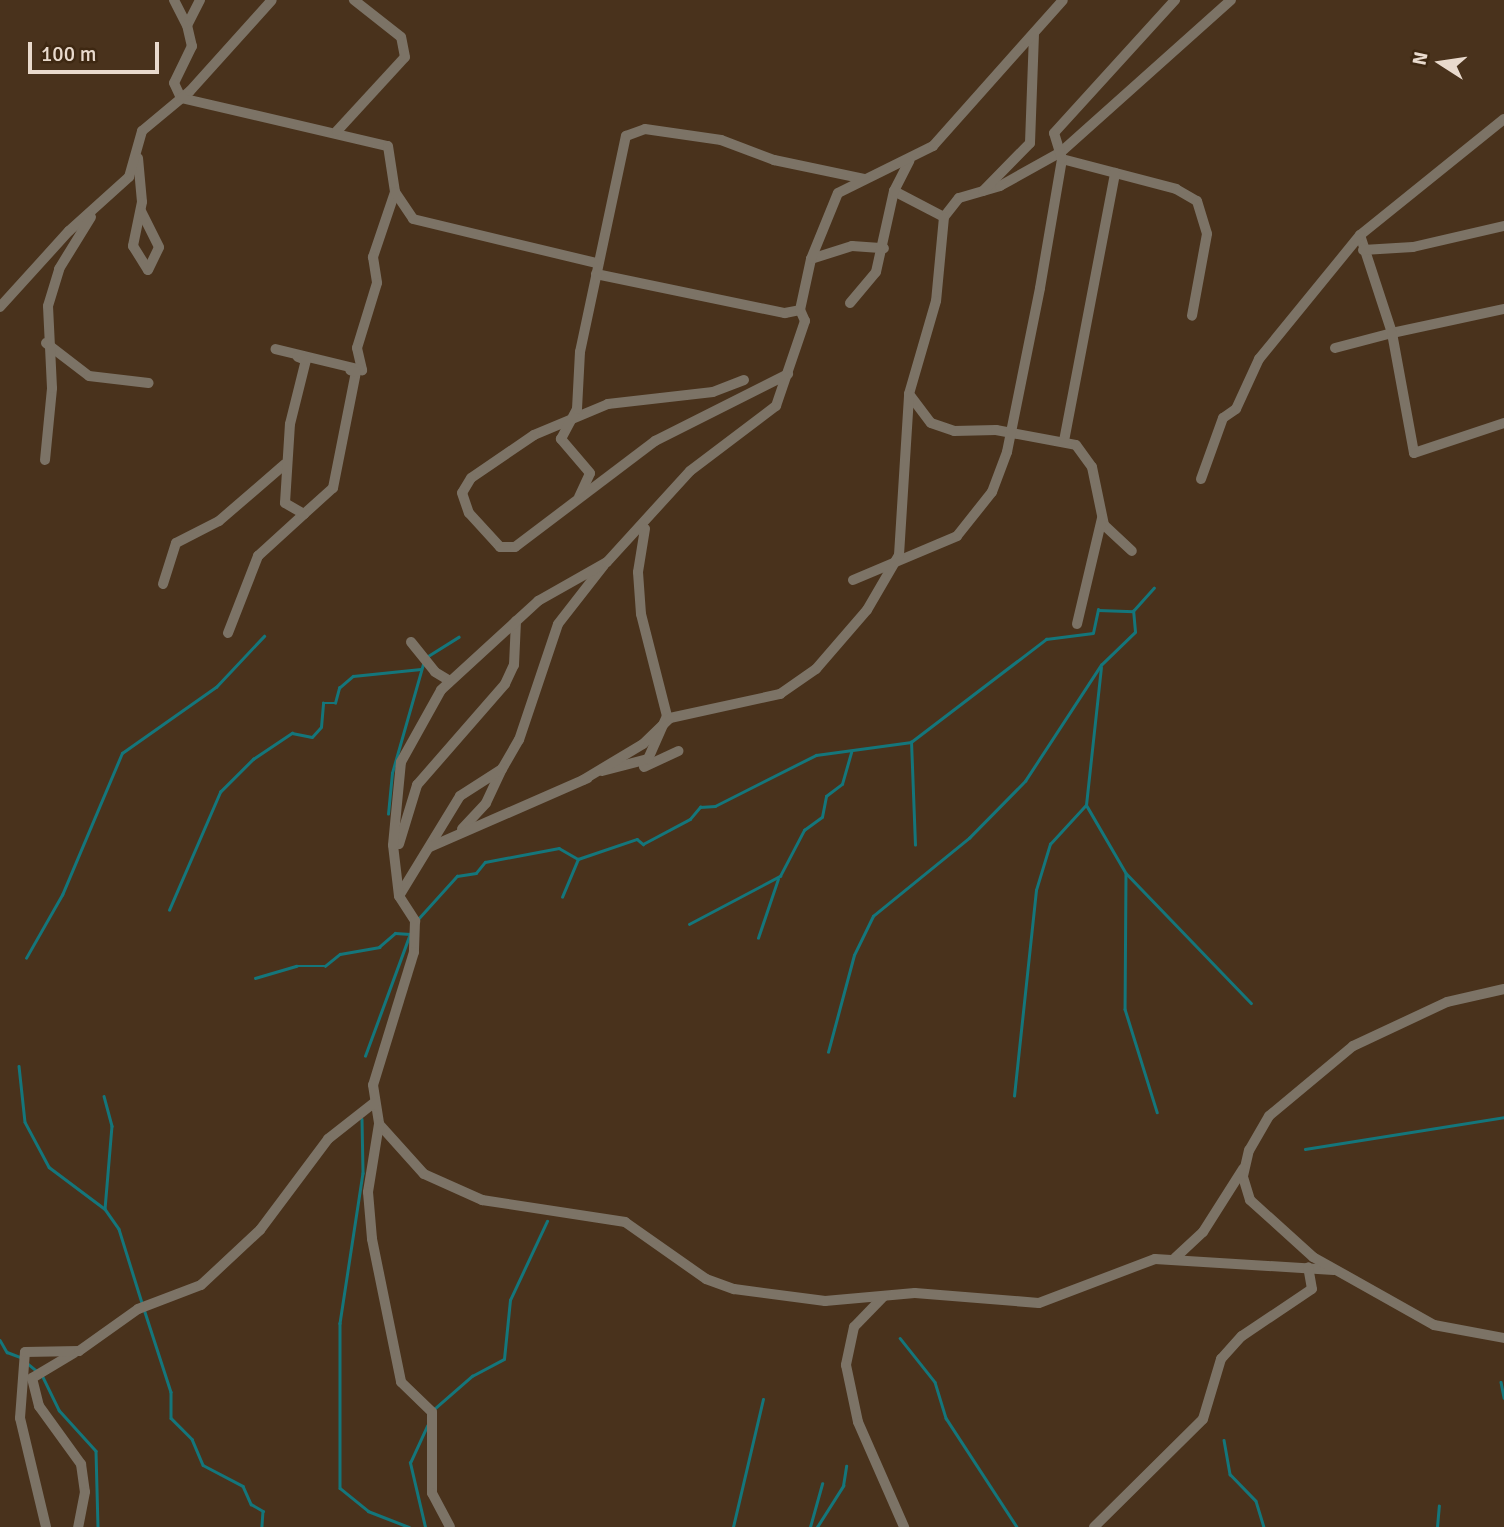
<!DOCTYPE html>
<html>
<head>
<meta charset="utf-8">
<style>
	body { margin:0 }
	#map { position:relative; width:1504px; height:1527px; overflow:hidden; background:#49321c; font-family:Signika,sans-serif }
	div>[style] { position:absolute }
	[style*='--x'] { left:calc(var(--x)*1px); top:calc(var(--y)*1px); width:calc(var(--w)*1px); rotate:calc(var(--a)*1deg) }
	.stream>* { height:2.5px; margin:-1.25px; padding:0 1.25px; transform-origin:1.25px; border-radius:1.25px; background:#14767b }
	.minor>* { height:10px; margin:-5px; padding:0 5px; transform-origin:5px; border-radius:5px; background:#7c7366 }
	span { translate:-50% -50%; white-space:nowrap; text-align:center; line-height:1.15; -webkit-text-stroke:5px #3e2812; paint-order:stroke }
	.north { position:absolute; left:1406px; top:28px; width:70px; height:70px; -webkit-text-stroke:5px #3e2812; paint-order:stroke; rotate:282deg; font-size:19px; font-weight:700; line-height:28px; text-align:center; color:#e9dacd }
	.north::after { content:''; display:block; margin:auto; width:24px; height:32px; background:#e9dacd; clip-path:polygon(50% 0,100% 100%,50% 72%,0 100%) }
	.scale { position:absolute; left:28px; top:42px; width:131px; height:32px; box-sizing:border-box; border:4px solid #e9dacd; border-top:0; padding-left:9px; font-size:21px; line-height:24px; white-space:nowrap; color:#e9dacd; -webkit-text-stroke:5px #3e2812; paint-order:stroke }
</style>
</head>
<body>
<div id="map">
	<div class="stream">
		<div style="--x:428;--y:656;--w:36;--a:-32"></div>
		<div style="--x:1087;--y:806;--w:78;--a:59.8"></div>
		<div style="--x:1126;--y:873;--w:136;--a:90.4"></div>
		<div style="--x:1125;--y:1009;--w:108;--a:72.7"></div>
		<div style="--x:388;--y:814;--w:41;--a:-84.4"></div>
		<div style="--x:392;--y:773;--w:113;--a:-74.1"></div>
		<div style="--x:915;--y:845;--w:103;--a:-92.2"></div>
		<div style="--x:911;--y:742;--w:170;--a:-37.3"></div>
		<div style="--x:1046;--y:639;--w:47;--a:-7.3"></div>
		<div style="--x:1093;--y:633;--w:24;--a:-78"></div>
		<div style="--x:1098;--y:610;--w:35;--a:2"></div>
		<div style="--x:1127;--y:874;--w:179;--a:46.1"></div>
		<div style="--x:562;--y:897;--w:41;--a:-67.2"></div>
		<div style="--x:578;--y:859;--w:62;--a:-18.7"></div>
		<div style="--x:637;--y:839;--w:8;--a:40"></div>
		<div style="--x:643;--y:844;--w:53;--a:-28"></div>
		<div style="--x:690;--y:819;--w:16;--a:-50"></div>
		<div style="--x:700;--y:807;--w:15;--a:-4"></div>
		<div style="--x:715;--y:806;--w:113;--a:-26.8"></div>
		<div style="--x:816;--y:755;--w:96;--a:-7.8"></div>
		<div style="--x:169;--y:910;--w:129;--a:-66.6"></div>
		<div style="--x:220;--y:792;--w:47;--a:-45"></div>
		<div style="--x:253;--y:759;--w:47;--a:-33.7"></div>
		<div style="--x:292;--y:733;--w:20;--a:11"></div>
		<div style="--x:312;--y:737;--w:13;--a:-48"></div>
		<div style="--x:321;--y:727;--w:24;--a:-85"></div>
		<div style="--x:323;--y:703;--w:12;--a:0"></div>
		<div style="--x:335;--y:703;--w:16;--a:-75"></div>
		<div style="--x:339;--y:688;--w:18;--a:-41"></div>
		<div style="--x:353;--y:676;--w:68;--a:-5.9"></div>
		<div style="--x:418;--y:919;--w:58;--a:-47.8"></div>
		<div style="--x:457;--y:876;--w:19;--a:-9"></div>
		<div style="--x:476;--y:873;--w:14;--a:-51"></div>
		<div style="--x:485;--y:862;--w:75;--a:-10.7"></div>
		<div style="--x:559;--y:848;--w:22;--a:30"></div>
		<div style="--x:689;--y:924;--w:103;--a:-27.8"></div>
		<div style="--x:780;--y:876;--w:52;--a:-62.4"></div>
		<div style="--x:804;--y:830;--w:22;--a:-36"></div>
		<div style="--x:822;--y:817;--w:21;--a:-79"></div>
		<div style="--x:826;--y:796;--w:20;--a:-37"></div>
		<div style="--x:842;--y:784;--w:33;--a:-74"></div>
		<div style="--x:758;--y:938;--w:62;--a:-71.3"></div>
		<div style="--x:26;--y:958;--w:73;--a:-60.3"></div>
		<div style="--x:62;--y:895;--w:154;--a:-67.1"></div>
		<div style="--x:122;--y:753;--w:115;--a:-35.1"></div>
		<div style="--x:216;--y:687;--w:70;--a:-46.7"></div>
		<div style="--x:255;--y:978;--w:43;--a:-16.3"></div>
		<div style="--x:296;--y:966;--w:29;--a:0"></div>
		<div style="--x:325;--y:966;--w:19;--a:-39"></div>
		<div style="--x:340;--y:954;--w:40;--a:-10"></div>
		<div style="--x:379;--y:947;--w:21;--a:-41"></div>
		<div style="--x:395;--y:933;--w:15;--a:4"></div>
		<div style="--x:828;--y:1052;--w:100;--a:-75"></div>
		<div style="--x:854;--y:955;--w:43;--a:-64"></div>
		<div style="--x:873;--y:916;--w:124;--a:-39.1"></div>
		<div style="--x:969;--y:838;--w:80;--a:-45.5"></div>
		<div style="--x:1025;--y:781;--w:139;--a:-56.8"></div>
		<div style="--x:1101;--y:665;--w:47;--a:-44.1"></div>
		<div style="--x:1135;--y:632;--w:21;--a:-95"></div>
		<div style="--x:1133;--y:611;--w:31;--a:-48"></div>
		<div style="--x:365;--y:1056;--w:130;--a:-69.8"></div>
		<div style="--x:19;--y:1066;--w:56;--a:83.9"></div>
		<div style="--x:25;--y:1122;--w:51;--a:61.9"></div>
		<div style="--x:49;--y:1167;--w:70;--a:36.9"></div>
		<div style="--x:105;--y:1209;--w:24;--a:55"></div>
		<div style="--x:119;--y:1229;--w:77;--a:72.7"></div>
		<div style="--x:104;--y:1096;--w:31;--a:75"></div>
		<div style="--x:112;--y:1126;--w:83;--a:94.8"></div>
		<div style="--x:1014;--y:1096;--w:207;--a:-83.9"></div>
		<div style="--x:1036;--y:890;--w:48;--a:-73.1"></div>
		<div style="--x:1050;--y:844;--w:53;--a:-47.3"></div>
		<div style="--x:1086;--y:805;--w:138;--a:-83.8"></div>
		<div style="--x:362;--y:1119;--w:54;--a:88.9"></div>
		<div style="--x:363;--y:1173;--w:152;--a:98.7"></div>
		<div style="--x:340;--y:1323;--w:165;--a:90"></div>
		<div style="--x:340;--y:1488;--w:36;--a:39"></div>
		<div style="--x:368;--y:1511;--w:44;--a:21.3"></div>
		<div style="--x:1305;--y:1149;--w:202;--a:-9.1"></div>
		<div style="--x:144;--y:1309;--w:87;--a:72"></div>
		<div style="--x:171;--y:1392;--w:26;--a:90"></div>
		<div style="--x:171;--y:1418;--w:30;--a:45"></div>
		<div style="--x:192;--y:1439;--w:28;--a:67"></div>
		<div style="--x:203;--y:1465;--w:45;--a:27.7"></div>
		<div style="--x:243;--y:1486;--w:20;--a:66"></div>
		<div style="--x:251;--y:1504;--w:14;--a:30"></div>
		<div style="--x:263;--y:1511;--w:16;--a:94"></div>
		<div style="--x:900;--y:1338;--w:56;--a:51.5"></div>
		<div style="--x:935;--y:1382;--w:38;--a:73"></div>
		<div style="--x:946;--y:1418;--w:130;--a:56.9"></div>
		<div style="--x:0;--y:1340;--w:14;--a:60"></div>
		<div style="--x:7;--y:1352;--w:14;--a:21"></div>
		<div style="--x:27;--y:1363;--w:14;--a:39"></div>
		<div style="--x:43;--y:1377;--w:37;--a:64"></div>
		<div style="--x:59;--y:1410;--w:55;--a:47.9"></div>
		<div style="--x:96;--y:1451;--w:76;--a:88.5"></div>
		<div style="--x:1501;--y:1382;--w:16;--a:79"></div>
		<div style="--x:433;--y:1410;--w:52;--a:-41.1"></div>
		<div style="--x:472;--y:1376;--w:36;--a:-28"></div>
		<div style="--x:504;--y:1359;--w:59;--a:-84.2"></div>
		<div style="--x:510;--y:1300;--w:87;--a:-64.9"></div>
		<div style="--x:1224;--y:1440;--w:35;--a:80"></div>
		<div style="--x:1230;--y:1474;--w:37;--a:46"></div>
		<div style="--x:1256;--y:1501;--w:27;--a:73"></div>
		<div style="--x:425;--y:1527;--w:66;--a:-103.2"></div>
		<div style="--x:410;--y:1463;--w:41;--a:-65.3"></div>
		<div style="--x:733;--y:1527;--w:131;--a:-76.8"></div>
		<div style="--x:810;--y:1527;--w:45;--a:-74.4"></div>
		<div style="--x:817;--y:1527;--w:49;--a:-57.6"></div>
		<div style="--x:843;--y:1486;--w:20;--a:-81"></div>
		<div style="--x:1437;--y:1527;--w:21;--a:-85"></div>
	</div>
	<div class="minor">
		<div style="--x:174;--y:0;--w:28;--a:63"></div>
		<div style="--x:200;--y:0;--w:28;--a:117"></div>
		<div style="--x:187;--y:25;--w:22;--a:77"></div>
		<div style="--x:192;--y:46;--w:41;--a:115.9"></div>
		<div style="--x:174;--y:83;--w:17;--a:65"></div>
		<div style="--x:181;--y:98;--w:212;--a:13.1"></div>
		<div style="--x:388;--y:146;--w:47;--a:81.3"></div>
		<div style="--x:395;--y:192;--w:69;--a:108.7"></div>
		<div style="--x:373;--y:257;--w:26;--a:81"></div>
		<div style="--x:377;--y:283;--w:68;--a:107.1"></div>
		<div style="--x:357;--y:348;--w:23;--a:77"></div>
		<div style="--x:362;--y:370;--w:89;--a:-166.4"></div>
		<div style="--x:1504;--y:119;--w:185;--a:141.1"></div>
		<div style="--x:1360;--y:235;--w:103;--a:71.9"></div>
		<div style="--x:1392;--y:333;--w:115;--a:-12.1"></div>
		<div style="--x:337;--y:131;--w:100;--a:-47.4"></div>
		<div style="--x:405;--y:57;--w:20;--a:-101"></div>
		<div style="--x:401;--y:37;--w:60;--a:-141.8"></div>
		<div style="--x:138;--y:158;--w:44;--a:84.8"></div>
		<div style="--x:142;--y:202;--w:45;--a:101.6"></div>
		<div style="--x:133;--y:246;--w:28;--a:58"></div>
		<div style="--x:148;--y:270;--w:25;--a:-64"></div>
		<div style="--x:159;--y:247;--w:40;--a:-116.6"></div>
		<div style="--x:1062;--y:159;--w:118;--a:14.7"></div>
		<div style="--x:1176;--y:189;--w:24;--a:30"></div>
		<div style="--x:1197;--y:201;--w:34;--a:73"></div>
		<div style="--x:1207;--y:234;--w:83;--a:100.4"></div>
		<div style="--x:894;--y:191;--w:56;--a:27.5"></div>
		<div style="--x:944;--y:217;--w:24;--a:-52"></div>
		<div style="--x:959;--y:198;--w:43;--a:-16.3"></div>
		<div style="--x:1000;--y:186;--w:70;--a:-29.1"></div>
		<div style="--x:1061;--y:152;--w:228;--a:-41.8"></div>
		<div style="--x:983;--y:191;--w:67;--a:-45.6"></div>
		<div style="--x:1030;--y:143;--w:109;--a:-87.9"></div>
		<div style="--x:395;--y:192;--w:32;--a:56"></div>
		<div style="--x:413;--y:219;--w:188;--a:13.5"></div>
		<div style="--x:944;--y:217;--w:84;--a:95.4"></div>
		<div style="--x:936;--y:301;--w:97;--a:106.2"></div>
		<div style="--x:909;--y:394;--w:36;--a:53"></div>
		<div style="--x:931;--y:423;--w:24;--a:19"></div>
		<div style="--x:954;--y:431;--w:42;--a:-1.4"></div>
		<div style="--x:996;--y:430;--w:81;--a:10.6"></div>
		<div style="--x:1076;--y:445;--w:27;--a:54"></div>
		<div style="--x:1092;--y:467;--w:59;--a:78.3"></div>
		<div style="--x:1104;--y:525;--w:38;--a:43"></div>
		<div style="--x:1363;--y:250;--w:50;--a:-3.4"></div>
		<div style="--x:1413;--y:247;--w:93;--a:-13"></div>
		<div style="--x:811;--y:259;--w:43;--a:-17.6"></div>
		<div style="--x:852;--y:246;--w:32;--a:4"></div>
		<div style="--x:596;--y:274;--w:193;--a:11.7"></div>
		<div style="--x:785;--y:313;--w:15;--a:-11"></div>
		<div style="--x:850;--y:303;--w:40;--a:-50"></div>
		<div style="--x:876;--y:272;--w:83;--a:-77.5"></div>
		<div style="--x:894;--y:191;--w:34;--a:-63"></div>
		<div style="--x:0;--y:307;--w:103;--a:-47.8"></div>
		<div style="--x:69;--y:231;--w:81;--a:-42"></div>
		<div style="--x:129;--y:177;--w:48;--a:-74.2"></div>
		<div style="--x:142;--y:131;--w:62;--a:-39.8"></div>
		<div style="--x:190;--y:91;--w:122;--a:-48"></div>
		<div style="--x:46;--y:343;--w:54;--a:37.5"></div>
		<div style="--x:89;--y:376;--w:60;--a:6.7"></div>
		<div style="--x:1335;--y:348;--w:59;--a:-14.7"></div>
		<div style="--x:1392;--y:333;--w:122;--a:79.6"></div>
		<div style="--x:1414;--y:453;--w:95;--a:-18.4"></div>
		<div style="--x:744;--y:380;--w:33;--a:159"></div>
		<div style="--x:713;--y:392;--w:106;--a:173.5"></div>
		<div style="--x:608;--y:404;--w:80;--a:157.3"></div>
		<div style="--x:534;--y:435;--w:76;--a:145.7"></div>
		<div style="--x:471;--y:478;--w:17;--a:121"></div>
		<div style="--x:462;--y:493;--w:21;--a:71"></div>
		<div style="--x:469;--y:513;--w:46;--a:47.6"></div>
		<div style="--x:500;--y:547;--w:15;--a:0"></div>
		<div style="--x:515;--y:547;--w:176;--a:-37.1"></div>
		<div style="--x:655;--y:441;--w:149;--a:-26.7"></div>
		<div style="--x:1064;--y:441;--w:273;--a:-79.2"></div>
		<div style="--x:45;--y:460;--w:72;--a:-84.4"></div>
		<div style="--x:52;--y:388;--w:82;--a:-92.8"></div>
		<div style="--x:48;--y:306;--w:39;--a:-73"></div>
		<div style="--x:59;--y:269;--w:61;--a:-58.4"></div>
		<div style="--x:1201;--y:479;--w:65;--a:-70.2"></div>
		<div style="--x:1223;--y:418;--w:16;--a:-35"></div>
		<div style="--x:1236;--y:409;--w:55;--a:-65.3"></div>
		<div style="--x:1259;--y:359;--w:160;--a:-50.8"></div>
		<div style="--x:579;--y:497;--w:26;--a:-65"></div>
		<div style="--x:590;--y:473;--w:45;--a:-130.5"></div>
		<div style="--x:561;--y:439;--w:34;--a:-62"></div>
		<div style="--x:577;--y:409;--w:57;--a:-87"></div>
		<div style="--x:580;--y:352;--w:221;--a:-78"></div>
		<div style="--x:626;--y:136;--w:20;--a:-20"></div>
		<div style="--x:645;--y:129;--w:77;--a:8.2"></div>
		<div style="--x:721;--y:140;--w:57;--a:20.7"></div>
		<div style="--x:774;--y:160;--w:92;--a:11.9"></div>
		<div style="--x:304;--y:514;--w:39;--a:-42"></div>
		<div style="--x:333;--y:488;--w:118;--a:-78.8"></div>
		<div style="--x:356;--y:372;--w:6;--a:-162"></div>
		<div style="--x:853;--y:580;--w:113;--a:-22.9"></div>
		<div style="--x:957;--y:536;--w:56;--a:-51.5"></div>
		<div style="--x:992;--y:492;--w:43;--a:-69.4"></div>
		<div style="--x:1007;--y:452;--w:167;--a:-78.6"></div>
		<div style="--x:1040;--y:288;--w:131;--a:-80.3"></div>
		<div style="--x:1062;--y:159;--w:27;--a:-107"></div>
		<div style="--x:1054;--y:133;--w:180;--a:-47.7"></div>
		<div style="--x:163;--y:584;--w:43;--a:-72.4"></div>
		<div style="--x:176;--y:543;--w:48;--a:-27.1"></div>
		<div style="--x:219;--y:521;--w:87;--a:-40.8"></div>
		<div style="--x:1077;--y:624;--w:109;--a:-76.7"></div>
		<div style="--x:228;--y:633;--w:83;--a:-68.7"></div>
		<div style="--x:258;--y:556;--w:62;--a:-42.4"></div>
		<div style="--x:304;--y:514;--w:22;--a:-150"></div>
		<div style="--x:285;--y:503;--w:79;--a:-86.4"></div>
		<div style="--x:290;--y:424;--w:66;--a:-76"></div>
		<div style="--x:306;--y:360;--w:9;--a:-159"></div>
		<div style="--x:411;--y:642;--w:38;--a:51"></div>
		<div style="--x:435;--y:672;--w:17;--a:31"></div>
		<div style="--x:644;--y:767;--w:38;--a:-25"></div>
		<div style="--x:502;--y:769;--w:34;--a:-60"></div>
		<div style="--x:519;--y:740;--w:122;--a:-71.4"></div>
		<div style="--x:558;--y:624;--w:75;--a:-52.1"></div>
		<div style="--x:602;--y:771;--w:48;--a:-14.6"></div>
		<div style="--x:648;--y:759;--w:47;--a:-66.2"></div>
		<div style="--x:667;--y:716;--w:105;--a:-104.3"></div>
		<div style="--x:641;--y:614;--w:42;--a:-94.1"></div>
		<div style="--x:638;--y:572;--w:44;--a:-80.8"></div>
		<div style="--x:583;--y:780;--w:70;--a:-31"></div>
		<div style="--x:643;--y:744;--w:37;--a:-44"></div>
		<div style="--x:670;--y:718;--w:113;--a:-12.3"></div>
		<div style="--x:780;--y:694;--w:44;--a:-34.8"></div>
		<div style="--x:816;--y:669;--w:78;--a:-49.2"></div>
		<div style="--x:867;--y:610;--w:64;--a:-59.8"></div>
		<div style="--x:899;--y:555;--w:161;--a:-86.4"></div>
		<div style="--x:462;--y:829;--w:35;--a:-47"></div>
		<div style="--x:486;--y:803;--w:38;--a:-65"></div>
		<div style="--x:502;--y:769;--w:50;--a:147.3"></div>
		<div style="--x:460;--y:796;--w:117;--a:121.4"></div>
		<div style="--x:399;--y:896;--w:30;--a:57"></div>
		<div style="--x:415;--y:921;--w:31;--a:92"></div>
		<div style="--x:414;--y:952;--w:139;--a:107.1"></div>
		<div style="--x:373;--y:1085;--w:39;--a:81"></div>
		<div style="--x:379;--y:1124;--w:67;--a:48"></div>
		<div style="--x:424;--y:1174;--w:64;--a:24.1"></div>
		<div style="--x:482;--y:1200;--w:145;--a:8.7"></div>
		<div style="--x:625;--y:1222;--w:99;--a:35.1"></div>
		<div style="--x:706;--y:1279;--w:30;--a:20"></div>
		<div style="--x:734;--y:1289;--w:92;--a:7.5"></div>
		<div style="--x:825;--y:1301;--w:90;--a:-5.1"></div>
		<div style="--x:915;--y:1293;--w:124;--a:4.6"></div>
		<div style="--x:1039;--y:1303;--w:124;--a:-20.8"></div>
		<div style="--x:1155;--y:1259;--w:179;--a:3.5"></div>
		<div style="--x:399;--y:844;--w:62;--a:-73"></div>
		<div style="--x:417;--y:785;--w:134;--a:-48.9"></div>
		<div style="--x:505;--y:684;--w:21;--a:-65"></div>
		<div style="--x:514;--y:665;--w:44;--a:-87.4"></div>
		<div style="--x:430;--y:847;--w:172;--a:-23.6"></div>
		<div style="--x:399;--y:896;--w:51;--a:-96.7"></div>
		<div style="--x:393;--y:845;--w:83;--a:-84.5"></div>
		<div style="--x:401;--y:762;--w:82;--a:-60.9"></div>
		<div style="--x:441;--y:690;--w:132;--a:-42.5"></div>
		<div style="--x:538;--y:601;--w:79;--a:-29.5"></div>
		<div style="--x:607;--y:562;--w:123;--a:-47.6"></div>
		<div style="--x:690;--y:471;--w:108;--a:-37.1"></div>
		<div style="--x:776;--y:406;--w:90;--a:-71.2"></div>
		<div style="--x:805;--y:321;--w:12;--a:-114"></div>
		<div style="--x:800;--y:310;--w:52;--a:-77.8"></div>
		<div style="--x:811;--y:259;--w:71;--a:-67.8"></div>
		<div style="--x:838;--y:193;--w:106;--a:-26.3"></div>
		<div style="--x:933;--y:146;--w:195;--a:-48.3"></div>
		<div style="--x:1504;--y:989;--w:58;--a:167.2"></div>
		<div style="--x:1447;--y:1002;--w:104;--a:154.9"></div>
		<div style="--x:1353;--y:1046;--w:109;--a:140.2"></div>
		<div style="--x:1269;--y:1116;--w:39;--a:120"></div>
		<div style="--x:1249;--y:1150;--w:28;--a:103"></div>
		<div style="--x:1243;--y:1177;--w:24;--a:73"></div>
		<div style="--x:1250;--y:1200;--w:85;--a:42.1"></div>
		<div style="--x:1313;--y:1257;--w:139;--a:29.3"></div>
		<div style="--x:1434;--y:1325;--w:71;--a:10.5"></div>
		<div style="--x:379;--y:1124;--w:69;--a:99.2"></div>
		<div style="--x:368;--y:1192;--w:47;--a:85.1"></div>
		<div style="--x:372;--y:1239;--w:146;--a:78.5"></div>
		<div style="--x:401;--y:1382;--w:43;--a:44.1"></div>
		<div style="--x:432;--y:1412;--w:81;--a:90"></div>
		<div style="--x:432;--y:1493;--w:38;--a:62"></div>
		<div style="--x:1175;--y:1258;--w:38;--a:-43"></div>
		<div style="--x:1203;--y:1232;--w:75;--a:-57.6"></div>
		<div style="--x:884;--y:1296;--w:43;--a:134.1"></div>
		<div style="--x:854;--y:1327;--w:39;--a:102"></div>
		<div style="--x:846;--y:1365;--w:58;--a:78.1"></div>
		<div style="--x:858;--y:1422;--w:115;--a:66.3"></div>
		<div style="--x:74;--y:1353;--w:49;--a:149.2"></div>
		<div style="--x:32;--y:1378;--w:29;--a:76"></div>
		<div style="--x:39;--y:1406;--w:72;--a:54.1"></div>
		<div style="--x:81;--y:1464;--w:28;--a:82"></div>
		<div style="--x:85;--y:1492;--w:36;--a:101"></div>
		<div style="--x:46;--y:1527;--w:112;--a:-103.4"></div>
		<div style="--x:20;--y:1418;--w:66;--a:-85.7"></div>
		<div style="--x:25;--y:1352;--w:54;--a:-1.1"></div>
		<div style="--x:79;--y:1351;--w:72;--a:-35.4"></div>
		<div style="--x:138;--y:1309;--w:67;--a:-20.9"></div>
		<div style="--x:201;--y:1285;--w:81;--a:-43"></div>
		<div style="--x:260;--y:1230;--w:114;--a:-53.2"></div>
		<div style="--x:328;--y:1139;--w:60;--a:-38.2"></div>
		<div style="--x:1094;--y:1527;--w:153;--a:-44.7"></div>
		<div style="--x:1203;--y:1419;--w:63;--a:-73.3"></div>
		<div style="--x:1221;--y:1359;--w:31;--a:-48"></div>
		<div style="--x:1242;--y:1336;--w:84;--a:-33.9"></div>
		<div style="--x:1312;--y:1289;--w:22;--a:-100"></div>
	</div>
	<div class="north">N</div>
	<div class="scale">100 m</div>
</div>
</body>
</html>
